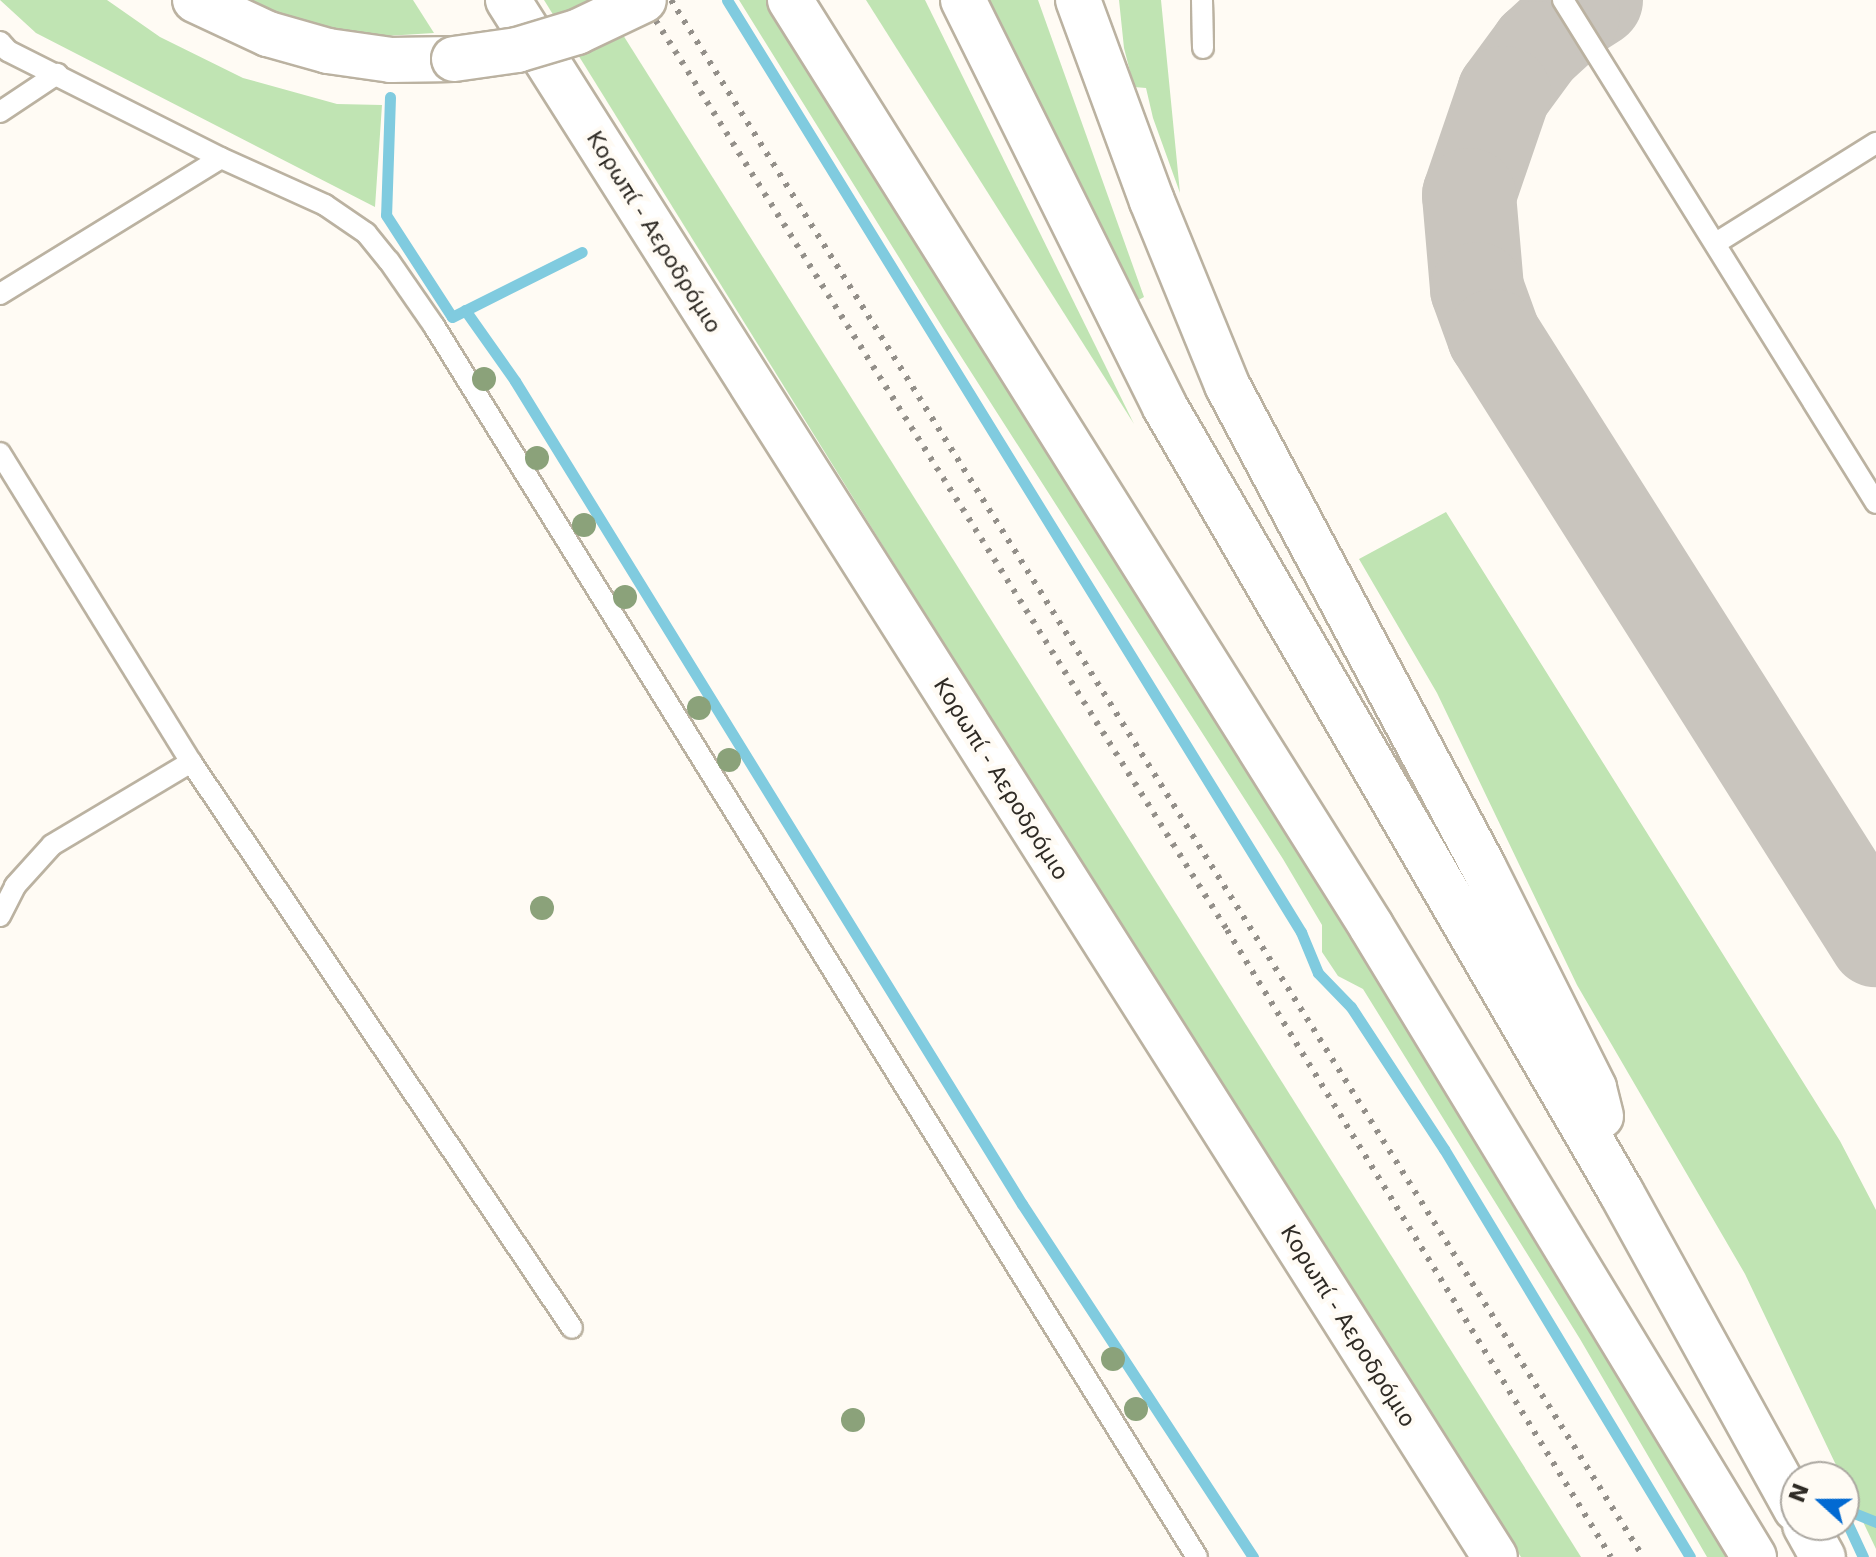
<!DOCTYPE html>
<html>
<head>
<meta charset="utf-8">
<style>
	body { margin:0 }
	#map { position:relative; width:1876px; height:1557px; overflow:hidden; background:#fffbf4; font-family:"DejaVu Sans",sans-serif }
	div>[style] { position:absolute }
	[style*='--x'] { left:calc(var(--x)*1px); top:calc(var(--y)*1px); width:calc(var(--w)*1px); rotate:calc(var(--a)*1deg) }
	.green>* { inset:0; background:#c0e4b3 }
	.stream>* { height:11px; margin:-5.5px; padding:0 5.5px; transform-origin:5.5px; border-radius:5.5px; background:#80cbdf }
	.taxiway>* { height:94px; margin:-47px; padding:0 47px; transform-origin:47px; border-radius:47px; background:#c9c5be }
	.roads { filter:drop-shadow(2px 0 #bbb2a1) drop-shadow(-2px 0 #bbb2a1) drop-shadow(0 2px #bbb2a1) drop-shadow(0 -2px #bbb2a1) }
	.service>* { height:20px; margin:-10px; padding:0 10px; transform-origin:10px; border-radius:10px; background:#fff }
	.tertiary>* { height:44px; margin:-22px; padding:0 22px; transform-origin:22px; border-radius:22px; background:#fff }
	.motorway>* { height:44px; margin:-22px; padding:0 22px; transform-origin:22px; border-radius:22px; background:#fff }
	.rail>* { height:6px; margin-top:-3px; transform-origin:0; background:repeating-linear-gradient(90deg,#938f89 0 4px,transparent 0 12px) }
	.bridges { filter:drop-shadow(2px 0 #bbb2a1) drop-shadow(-2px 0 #bbb2a1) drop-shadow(0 2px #bbb2a1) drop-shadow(0 -2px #bbb2a1) }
	.tertiary-bridge>* { height:44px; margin:-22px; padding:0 22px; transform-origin:22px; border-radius:22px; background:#fff }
	.trees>* { width:24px; height:24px; margin:-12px; border-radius:50%; background:#8ba27a }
	span { translate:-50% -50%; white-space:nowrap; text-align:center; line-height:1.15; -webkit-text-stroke:8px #fffbf4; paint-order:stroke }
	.street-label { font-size:22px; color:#2f2b25 }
	.north { position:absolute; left:1780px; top:1461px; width:80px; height:80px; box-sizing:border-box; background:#fffbf4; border:2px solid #aca8a1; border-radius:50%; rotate:291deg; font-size:22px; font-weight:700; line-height:32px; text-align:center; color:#2f2b25 }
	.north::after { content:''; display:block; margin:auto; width:28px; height:36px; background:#026ad2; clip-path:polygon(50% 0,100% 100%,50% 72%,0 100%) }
</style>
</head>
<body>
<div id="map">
	<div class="green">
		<div style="clip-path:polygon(0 0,107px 0,160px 37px,243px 78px,337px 104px,382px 105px,375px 207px,36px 33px)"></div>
		<div style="clip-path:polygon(236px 0,413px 0,434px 33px,386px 36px,296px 25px)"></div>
		<div style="clip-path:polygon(544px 0,601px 0,1581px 1557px,1521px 1557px,1327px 1261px)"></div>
		<div style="clip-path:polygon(739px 0,768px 0,1294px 839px,1731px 1557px,1707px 1557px,1580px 1339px,1363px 989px,1338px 976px,1322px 952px,1322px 925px,1283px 859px,946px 333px)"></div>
		<div style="clip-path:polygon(866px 0,925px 0,1134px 424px)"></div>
		<div style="clip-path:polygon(974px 0,1038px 0,1144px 297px,1124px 308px)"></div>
		<div style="clip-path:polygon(1119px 0,1161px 0,1180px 193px,1153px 118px,1146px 88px,1134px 87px,1124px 48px)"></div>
		<div style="clip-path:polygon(1446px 512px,1840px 1141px,1876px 1210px,1876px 1549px,1745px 1274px,1577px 985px,1437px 693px,1359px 559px)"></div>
	</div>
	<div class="stream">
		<div style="--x:727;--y:0;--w:1095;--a:58.37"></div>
		<div style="--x:1301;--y:932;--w:44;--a:67.5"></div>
		<div style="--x:1318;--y:973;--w:47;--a:45.9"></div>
		<div style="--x:1351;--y:1007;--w:170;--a:56.8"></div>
		<div style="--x:1444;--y:1149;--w:476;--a:58.9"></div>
		<div style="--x:390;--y:97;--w:118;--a:91.9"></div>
		<div style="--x:386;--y:215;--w:121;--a:57.1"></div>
		<div style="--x:452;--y:317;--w:145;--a:-26.6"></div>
		<div style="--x:465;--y:310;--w:87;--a:54.8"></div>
		<div style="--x:515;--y:381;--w:967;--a:58.37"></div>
		<div style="--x:1022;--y:1204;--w:422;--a:56.8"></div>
		<div style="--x:1844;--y:1509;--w:35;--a:22"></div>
		<div style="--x:1844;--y:1516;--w:45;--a:65.1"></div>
	</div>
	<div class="taxiway">
		<div style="--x:1596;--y:0;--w:27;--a:147"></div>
		<div style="--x:1573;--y:15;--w:49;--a:137.5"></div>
		<div style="--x:1537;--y:48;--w:56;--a:126.3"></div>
		<div style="--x:1504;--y:93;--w:108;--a:108.9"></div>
		<div style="--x:1469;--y:195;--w:94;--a:85.1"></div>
		<div style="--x:1477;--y:289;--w:50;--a:70.1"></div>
		<div style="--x:1494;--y:336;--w:715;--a:57.69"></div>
	</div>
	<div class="roads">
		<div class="service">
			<div style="--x:1202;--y:0;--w:48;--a:88.8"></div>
			<div style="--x:1563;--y:0;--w:592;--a:58.11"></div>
			<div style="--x:0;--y:42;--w:12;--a:48"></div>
			<div style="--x:8;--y:51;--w:238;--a:26.7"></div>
			<div style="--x:221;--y:158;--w:114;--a:24.3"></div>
			<div style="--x:325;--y:205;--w:50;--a:34.3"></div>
			<div style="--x:366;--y:233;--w:36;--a:51"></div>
			<div style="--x:389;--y:261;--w:79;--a:55.3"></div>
			<div style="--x:434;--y:326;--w:1448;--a:58.21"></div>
			<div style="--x:0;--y:112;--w:69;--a:-33.7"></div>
			<div style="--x:1716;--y:243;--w:189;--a:-32"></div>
			<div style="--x:0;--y:294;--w:259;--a:-31.6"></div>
			<div style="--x:0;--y:453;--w:363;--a:58.3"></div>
			<div style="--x:191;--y:762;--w:682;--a:56.05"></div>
			<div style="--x:0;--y:916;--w:34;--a:-63"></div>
			<div style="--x:15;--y:886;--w:55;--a:-47.9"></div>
			<div style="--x:52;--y:845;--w:162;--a:-30.8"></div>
		</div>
		<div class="tertiary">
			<div style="--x:195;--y:0;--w:81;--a:25"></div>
			<div style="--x:268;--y:34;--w:62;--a:15.8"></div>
			<div style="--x:328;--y:51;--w:64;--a:8.1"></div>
			<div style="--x:391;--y:60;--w:63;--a:-0.9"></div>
			<div style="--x:963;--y:0;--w:454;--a:63.6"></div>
			<div style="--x:1165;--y:407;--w:908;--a:59.85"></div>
			<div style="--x:1078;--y:0;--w:214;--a:69.8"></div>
			<div style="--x:1152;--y:201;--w:199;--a:67.8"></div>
			<div style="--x:1227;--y:385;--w:547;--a:61.98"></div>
			<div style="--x:1484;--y:868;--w:246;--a:63.4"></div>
			<div style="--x:1594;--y:1088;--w:29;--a:76"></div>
		</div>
		<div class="motorway">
			<div style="--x:508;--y:0;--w:1843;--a:57.63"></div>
			<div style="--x:790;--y:0;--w:1093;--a:57.89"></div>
			<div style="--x:1371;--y:926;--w:738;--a:58.74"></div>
			<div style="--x:1621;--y:1192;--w:362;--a:61.1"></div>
			<div style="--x:1805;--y:1525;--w:37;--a:61"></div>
		</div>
	</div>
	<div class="rail">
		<div style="--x:643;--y:0;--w:1098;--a:57.87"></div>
		<div style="--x:1227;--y:930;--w:735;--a:58.52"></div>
		<div style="--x:671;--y:0;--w:1835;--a:58.02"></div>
	</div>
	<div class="bridges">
		<div class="tertiary-bridge">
			<div style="--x:454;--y:59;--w:64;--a:-8.1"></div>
			<div style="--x:517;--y:50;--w:63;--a:-16.7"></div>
			<div style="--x:577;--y:32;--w:74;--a:-25.5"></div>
		</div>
	</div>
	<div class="trees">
		<div style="left:484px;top:379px"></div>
		<div style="left:537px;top:458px"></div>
		<div style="left:584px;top:525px"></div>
		<div style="left:625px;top:597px"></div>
		<div style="left:699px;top:708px"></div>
		<div style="left:729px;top:760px"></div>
		<div style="left:542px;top:908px"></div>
		<div style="left:1113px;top:1359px"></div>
		<div style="left:1136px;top:1409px"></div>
		<div style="left:853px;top:1420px"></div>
	</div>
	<div class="street-label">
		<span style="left:654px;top:232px;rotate:58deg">Κορωπί - Αεροδρόμιο</span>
		<span style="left:1001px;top:779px;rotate:58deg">Κορωπί - Αεροδρόμιο</span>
		<span style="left:1348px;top:1326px;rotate:58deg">Κορωπί - Αεροδρόμιο</span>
	</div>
	<div class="north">N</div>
</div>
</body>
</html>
